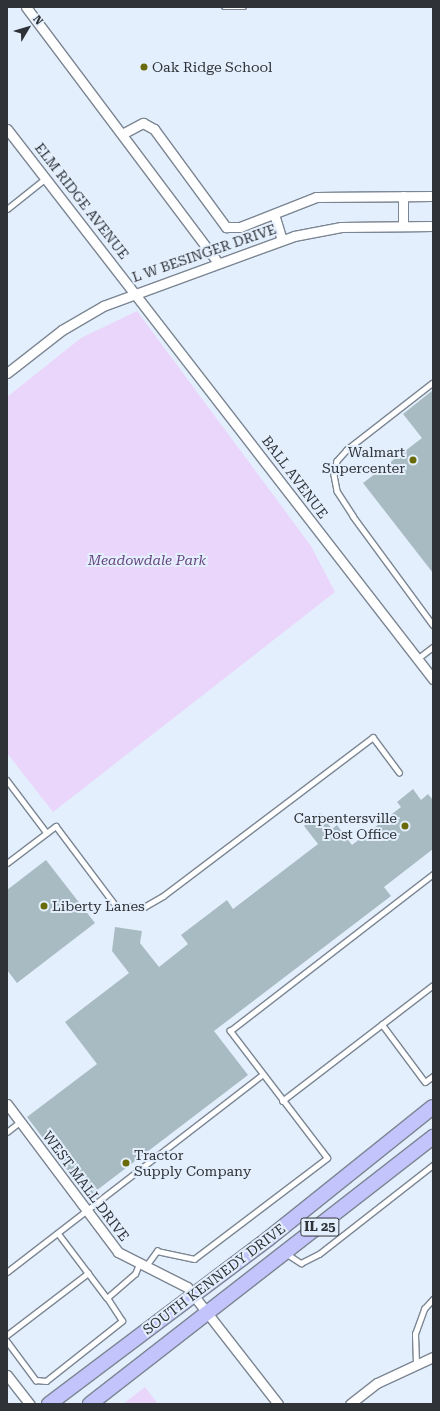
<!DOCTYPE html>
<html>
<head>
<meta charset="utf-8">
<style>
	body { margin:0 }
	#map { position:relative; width:440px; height:1411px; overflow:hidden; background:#e4effd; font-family:"Roboto Serif",serif }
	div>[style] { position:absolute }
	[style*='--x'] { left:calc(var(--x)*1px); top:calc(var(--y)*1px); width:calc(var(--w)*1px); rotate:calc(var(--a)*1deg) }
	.green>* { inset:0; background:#ead5fb }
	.building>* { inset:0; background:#a9bbc2 }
	.roads { filter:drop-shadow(1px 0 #7c8693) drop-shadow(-1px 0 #7c8693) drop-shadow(0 1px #7c8693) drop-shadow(0 -1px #7c8693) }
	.lane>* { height:4.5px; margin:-2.25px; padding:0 2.25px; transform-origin:2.25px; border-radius:2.25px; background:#fff }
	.street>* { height:9px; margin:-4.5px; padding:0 4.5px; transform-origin:4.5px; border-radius:4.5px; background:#fff }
	.primary>* { height:14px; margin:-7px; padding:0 7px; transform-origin:7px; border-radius:7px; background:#c3c4fc }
	.dots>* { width:11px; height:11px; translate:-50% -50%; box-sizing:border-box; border:2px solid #e4effd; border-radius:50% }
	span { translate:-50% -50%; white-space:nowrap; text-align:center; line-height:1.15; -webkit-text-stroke:4px #e4effd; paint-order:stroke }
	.shield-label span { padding:1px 3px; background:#e4effd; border:1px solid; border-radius:3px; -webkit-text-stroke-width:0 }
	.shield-label { font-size:13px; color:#2f3338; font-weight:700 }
	.poi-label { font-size:14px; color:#2f3338 }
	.left { translate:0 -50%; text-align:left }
	.right { translate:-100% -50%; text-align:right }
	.street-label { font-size:14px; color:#2f3338 }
	.park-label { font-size:14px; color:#684581; font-style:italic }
	.frame { position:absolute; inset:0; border:8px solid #2f3338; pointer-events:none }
	.north { position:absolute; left:8px; top:8px; width:40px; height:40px; -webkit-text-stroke:3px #e4effd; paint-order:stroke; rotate:52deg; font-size:11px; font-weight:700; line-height:16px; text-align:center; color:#2f3338 }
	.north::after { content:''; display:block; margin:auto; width:14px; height:18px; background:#2f3338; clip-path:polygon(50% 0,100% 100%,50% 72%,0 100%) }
</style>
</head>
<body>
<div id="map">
	<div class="green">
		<div style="clip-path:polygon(137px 311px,311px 546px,335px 592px,53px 812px,7px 753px,7px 397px,81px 338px)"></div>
		<div style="clip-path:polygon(145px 1387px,158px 1404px,123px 1404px)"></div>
	</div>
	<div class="building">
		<div style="clip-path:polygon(433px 390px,433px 573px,363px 483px,422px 438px,403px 414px)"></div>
		<div style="clip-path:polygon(413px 789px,421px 800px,428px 794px,433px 800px,433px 849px,384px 887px,391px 896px,214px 1031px,248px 1075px,88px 1197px,27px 1117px,97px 1064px,65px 1022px,129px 973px,112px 951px,115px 927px,142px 931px,140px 943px,159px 967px,188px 944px,181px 935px,227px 900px,233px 909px,318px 844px,304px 826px,320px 813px,332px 829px,337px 825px,352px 845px,401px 807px,397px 802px)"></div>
		<div style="clip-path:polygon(46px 860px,95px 923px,17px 983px,7px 970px,7px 890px)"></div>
	</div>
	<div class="roads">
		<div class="lane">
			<div style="--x:224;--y:7;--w:20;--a:0"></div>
			<div style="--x:7;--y:209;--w:50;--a:-38.5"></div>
			<div style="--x:433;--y:383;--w:109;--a:142.1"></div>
			<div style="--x:347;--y:450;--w:15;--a:132"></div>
			<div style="--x:337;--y:461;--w:14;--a:102"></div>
			<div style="--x:334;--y:475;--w:16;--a:79"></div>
			<div style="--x:337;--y:491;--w:30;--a:57"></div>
			<div style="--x:353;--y:516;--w:135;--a:53.7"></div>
			<div style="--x:417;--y:659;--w:20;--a:-37"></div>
			<div style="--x:7;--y:780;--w:66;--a:53"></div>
			<div style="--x:7;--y:863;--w:61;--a:-37.1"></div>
			<div style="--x:56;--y:826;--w:100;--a:53.1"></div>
			<div style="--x:116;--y:906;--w:28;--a:2"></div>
			<div style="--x:144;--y:907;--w:22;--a:-30"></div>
			<div style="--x:163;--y:896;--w:263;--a:-37.1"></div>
			<div style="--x:373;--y:737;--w:44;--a:53.4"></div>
			<div style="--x:382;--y:1024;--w:72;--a:53.4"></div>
			<div style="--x:425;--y:1082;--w:10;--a:-37"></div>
			<div style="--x:282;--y:1101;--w:190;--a:-37.5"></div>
			<div style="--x:7;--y:1132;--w:16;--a:-38"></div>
			<div style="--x:58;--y:1233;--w:81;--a:53"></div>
			<div style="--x:287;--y:1254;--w:17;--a:33"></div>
			<div style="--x:301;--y:1263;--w:20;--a:-27"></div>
			<div style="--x:319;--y:1254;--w:145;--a:-38"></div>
			<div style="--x:146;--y:1266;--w:19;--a:-54"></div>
			<div style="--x:157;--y:1251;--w:38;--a:12"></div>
			<div style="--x:194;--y:1259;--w:167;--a:-37.2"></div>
			<div style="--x:327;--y:1158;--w:160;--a:-127.4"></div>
			<div style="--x:230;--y:1031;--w:257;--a:-37.7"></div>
			<div style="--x:7;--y:1272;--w:322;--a:-37.7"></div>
			<div style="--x:7;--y:1335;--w:102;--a:-37.4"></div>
			<div style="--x:7;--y:1341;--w:49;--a:53.4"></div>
			<div style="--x:36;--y:1380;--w:10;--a:6"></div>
			<div style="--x:46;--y:1381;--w:97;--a:-38.3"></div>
			<div style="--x:122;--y:1321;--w:27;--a:-123"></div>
			<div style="--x:107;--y:1298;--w:37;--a:-41"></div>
			<div style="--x:135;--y:1274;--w:11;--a:-68"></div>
			<div style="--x:416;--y:1363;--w:29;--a:-92"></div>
			<div style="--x:415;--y:1334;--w:27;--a:-70"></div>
			<div style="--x:424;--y:1309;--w:13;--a:-48"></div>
		</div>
		<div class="street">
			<div style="--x:26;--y:7;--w:320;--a:53.1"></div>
			<div style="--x:7;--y:129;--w:696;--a:52.24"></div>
			<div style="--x:122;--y:134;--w:24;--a:-28"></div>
			<div style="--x:143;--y:123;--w:13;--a:29"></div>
			<div style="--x:154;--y:129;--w:122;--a:53.7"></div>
			<div style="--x:226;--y:227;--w:14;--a:0"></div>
			<div style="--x:240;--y:227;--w:82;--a:-21.5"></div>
			<div style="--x:316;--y:197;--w:117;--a:-0.5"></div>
			<div style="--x:274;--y:214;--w:27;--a:73"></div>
			<div style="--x:403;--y:226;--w:30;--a:-90"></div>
			<div style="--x:7;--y:373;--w:70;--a:-38"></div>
			<div style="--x:62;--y:330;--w:48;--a:-30.3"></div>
			<div style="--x:103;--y:306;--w:203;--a:-20.1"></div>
			<div style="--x:294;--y:236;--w:48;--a:-10.8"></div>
			<div style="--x:341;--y:227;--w:92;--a:-0.6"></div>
			<div style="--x:7;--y:1104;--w:185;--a:53.1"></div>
			<div style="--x:118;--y:1252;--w:77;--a:26.9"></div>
			<div style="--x:187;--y:1287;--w:148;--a:52.1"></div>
			<div style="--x:7;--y:1375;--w:37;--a:52"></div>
			<div style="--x:350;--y:1404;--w:34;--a:-38"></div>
			<div style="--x:377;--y:1383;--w:62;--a:-24.9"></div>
		</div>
		<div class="primary">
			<div style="--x:49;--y:1404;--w:274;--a:-37"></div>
			<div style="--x:268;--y:1239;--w:211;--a:-38.7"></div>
			<div style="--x:90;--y:1404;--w:435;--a:-37.9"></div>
		</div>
	</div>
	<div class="dots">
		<div style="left:144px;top:67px;background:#696a09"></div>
		<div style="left:413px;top:460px;background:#696a09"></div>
		<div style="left:405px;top:826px;background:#696a09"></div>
		<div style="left:44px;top:906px;background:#696a09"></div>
		<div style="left:126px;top:1163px;background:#696a09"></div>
	</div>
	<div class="shield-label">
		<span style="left:320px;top:1227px">IL 25</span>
	</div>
	<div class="poi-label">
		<span class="left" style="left:152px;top:67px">Oak Ridge School</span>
		<span class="right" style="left:405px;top:460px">Walmart<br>Supercenter</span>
		<span class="right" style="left:397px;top:826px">Carpentersville<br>Post Office</span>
		<span class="left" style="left:52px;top:906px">Liberty Lanes</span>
		<span class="left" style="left:134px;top:1163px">Tractor<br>Supply Company</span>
	</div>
	<div class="street-label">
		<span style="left:82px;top:201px;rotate:52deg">ELM RIDGE AVENUE</span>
		<span style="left:204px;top:253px;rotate:-19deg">L W BESINGER DRIVE</span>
		<span style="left:295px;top:477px;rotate:53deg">BALL AVENUE</span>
		<span style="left:86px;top:1186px;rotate:53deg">WEST MALL DRIVE</span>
		<span style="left:214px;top:1279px;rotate:-37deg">SOUTH KENNEDY DRIVE</span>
	</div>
	<div class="park-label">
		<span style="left:147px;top:560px">Meadowdale Park</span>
	</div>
	<div class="frame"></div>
	<div class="north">N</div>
</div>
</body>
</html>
